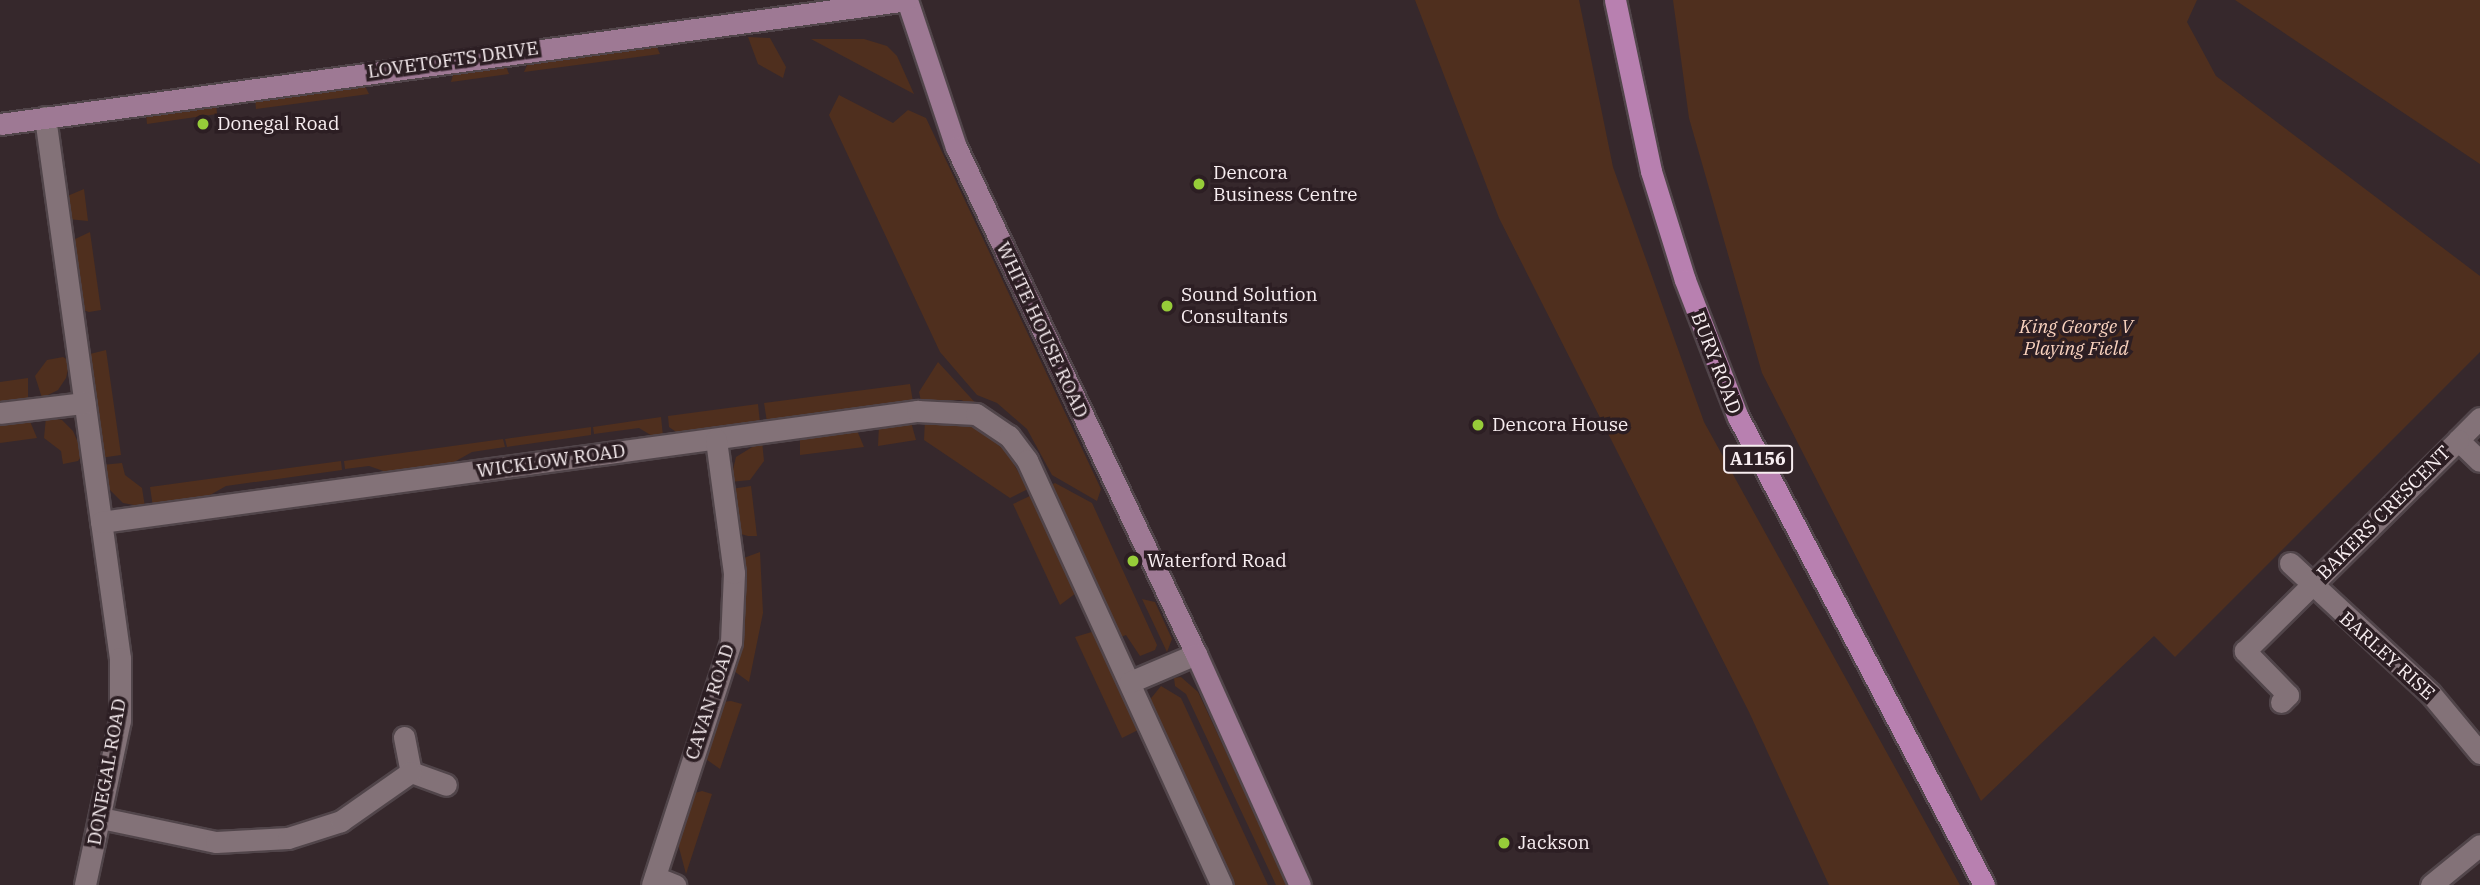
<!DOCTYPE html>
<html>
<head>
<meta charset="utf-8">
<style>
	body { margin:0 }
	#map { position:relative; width:2480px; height:885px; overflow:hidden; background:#36282c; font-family:"IBM Plex Serif",serif }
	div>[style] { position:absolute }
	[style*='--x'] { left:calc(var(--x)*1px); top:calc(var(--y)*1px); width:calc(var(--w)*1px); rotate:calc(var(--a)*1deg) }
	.green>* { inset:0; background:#4f2f1e }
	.roads { filter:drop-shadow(2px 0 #51454a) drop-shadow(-2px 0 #51454a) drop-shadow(0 2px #51454a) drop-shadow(0 -2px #51454a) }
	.street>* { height:21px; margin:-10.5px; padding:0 10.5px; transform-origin:10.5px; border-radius:10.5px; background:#837278 }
	.secondary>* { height:21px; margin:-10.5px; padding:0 10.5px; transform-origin:10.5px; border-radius:10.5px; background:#9e7994 }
	.primary>* { height:21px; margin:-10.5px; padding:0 10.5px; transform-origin:10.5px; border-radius:10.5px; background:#b880b0 }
	.dots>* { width:19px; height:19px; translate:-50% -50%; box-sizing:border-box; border:4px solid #2c1e23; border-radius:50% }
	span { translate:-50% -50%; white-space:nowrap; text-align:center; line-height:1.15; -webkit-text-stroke:7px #2c1e23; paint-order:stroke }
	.shield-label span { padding:2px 5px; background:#2c1e23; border:2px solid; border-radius:5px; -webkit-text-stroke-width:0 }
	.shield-label { font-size:18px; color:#f7edf0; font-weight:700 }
	.street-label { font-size:19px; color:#f7edf0 }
	.poi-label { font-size:19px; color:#f7edf0 }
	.left { translate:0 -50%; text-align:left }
	.park-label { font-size:19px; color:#f9d2be; font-style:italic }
</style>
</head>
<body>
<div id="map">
	<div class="green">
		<div style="clip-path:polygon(1415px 0,1579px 0,1613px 167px,1704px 422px,1960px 885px,1829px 885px,1749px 712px,1499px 218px)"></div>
		<div style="clip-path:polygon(1673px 0,2197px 0,2187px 22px,2216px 76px,2480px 276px,2480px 352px,2175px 657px,2154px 636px,1981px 801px,1762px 373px,1689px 118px)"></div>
		<div style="clip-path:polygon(2235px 0,2480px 0,2480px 164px)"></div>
		<div style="clip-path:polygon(748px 37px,770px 38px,786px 67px,783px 78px,758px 64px)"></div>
		<div style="clip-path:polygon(811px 39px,864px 39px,887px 46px,897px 56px,914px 94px)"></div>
		<div style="clip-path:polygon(655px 43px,660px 54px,524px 72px,529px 61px)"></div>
		<div style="clip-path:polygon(505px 64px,509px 74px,451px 82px,454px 71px)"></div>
		<div style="clip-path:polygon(364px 84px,369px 94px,256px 109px,255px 99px)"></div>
		<div style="clip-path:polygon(839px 95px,893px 123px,908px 110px,926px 118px,1101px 489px,1097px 501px,1052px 475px,1027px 429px,997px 403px,977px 395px,940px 352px,829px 115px)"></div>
		<div style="clip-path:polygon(216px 103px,217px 114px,147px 124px,146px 113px)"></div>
		<div style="clip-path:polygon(84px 189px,88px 221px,68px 219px,65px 197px)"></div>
		<div style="clip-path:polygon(90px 232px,101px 310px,89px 312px,80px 309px,71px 241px)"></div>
		<div style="clip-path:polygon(106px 350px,121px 455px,100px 458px,86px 355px)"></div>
		<div style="clip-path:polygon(63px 357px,70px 361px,66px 378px,58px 390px,42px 398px,35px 376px,47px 360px)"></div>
		<div style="clip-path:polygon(938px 362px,980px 408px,961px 400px,921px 401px,919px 392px)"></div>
		<div style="clip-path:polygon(28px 378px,28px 401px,0 404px,0 382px)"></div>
		<div style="clip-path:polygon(910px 384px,913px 402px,767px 422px,764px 403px)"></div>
		<div style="clip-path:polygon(758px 404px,760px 423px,679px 434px,669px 427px,668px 416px)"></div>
		<div style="clip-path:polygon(46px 417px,62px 420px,73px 431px,83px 454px,78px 461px,63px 464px,61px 451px,44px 438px)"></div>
		<div style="clip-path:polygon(661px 417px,663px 436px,654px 437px,639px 428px,594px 434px,593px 427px)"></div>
		<div style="clip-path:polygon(29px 419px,37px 438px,0 443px,0 423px)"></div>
		<div style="clip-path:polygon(925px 420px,964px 423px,981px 431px,1007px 452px,1028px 489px,1010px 498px,924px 440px)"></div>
		<div style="clip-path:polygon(911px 422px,916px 440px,878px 446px,879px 425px)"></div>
		<div style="clip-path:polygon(591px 427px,591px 435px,507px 447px,505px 439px)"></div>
		<div style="clip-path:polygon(856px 428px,864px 447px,800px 455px,800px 437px)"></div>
		<div style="clip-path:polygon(503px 439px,505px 447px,472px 452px,447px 466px,392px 474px,369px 466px,345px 469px,344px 461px)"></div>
		<div style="clip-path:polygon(762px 441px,764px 461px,750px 480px,730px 482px,736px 457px)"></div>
		<div style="clip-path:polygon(341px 461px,342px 470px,226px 486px,203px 499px,153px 507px,150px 487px)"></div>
		<div style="clip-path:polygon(122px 463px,125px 475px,142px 488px,145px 507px,123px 503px,107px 487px,102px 465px)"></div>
		<div style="clip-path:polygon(1055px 483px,1092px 503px,1157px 645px,1155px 650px,1140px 656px,1126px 635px,1118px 638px,1050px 486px)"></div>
		<div style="clip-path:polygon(751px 486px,757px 536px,748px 536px,737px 533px,731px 489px)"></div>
		<div style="clip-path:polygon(1032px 495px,1076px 593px,1060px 605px,1013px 504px)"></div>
		<div style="clip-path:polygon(760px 552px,763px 613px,749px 682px,734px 671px,744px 605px,741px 559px)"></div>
		<div style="clip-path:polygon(1142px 599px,1155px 602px,1172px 639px,1167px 652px)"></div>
		<div style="clip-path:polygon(1095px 631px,1140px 729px,1122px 738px,1075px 637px)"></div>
		<div style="clip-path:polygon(1181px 677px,1198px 692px,1288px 885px,1276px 885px,1186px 694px,1175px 686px,1174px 678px)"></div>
		<div style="clip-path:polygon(1161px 686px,1181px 698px,1268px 885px,1233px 885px,1148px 702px)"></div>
		<div style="clip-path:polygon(731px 701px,742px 704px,720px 769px,703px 757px,722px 702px)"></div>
		<div style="clip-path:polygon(702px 791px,712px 794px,686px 874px,677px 840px,691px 794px)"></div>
	</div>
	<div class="roads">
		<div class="street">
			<div style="--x:45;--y:117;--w:546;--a:82.11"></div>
			<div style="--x:120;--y:658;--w:62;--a:90"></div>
			<div style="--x:120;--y:720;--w:169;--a:102"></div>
			<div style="--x:0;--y:413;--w:85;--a:-6.8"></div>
			<div style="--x:2480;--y:418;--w:31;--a:135"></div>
			<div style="--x:2458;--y:440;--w:30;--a:44"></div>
			<div style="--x:101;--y:522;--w:824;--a:-7.75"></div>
			<div style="--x:917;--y:411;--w:59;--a:2.9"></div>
			<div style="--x:976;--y:414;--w:40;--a:34"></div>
			<div style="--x:1009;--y:436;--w:30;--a:53"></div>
			<div style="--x:1027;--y:460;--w:468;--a:65.4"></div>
			<div style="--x:2290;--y:563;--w:191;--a:42.9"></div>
			<div style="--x:2430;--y:693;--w:78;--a:50.2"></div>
			<div style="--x:1130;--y:682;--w:72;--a:-23"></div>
			<div style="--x:2281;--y:702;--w:10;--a:-45"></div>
			<div style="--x:2288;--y:695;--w:62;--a:-134.3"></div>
			<div style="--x:2245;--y:651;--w:300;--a:-44.7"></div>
			<div style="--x:404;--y:737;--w:36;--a:79"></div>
			<div style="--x:411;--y:772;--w:37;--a:20"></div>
			<div style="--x:101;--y:818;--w:117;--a:11.8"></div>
			<div style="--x:216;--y:842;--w:72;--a:-3.2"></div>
			<div style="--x:288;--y:838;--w:56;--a:-17.8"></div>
			<div style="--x:341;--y:821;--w:85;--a:-35"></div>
			<div style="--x:655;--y:877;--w:22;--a:22"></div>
			<div style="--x:652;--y:885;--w:256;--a:-72"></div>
			<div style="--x:731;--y:642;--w:69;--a:-87.5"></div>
			<div style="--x:734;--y:573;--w:135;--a:-97.7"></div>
			<div style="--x:2431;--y:885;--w:63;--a:-39.2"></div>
		</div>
		<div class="secondary">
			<div style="--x:907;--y:0;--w:155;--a:71.6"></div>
			<div style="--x:956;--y:147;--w:561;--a:64.67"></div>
			<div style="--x:1196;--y:654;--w:253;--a:65.8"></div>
			<div style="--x:0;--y:124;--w:915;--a:-7.78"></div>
		</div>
		<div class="primary">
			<div style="--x:1615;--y:0;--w:175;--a:78.1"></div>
			<div style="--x:1651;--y:171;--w:114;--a:72.7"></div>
			<div style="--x:1685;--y:280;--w:147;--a:68.9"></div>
			<div style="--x:1738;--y:417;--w:529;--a:62.27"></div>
		</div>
	</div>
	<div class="dots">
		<div style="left:203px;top:124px;background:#96cc39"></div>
		<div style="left:1199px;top:184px;background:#96cc39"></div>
		<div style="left:1167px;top:306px;background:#96cc39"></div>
		<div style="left:1478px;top:425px;background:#96cc39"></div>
		<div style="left:1133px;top:561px;background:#96cc39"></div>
		<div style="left:1504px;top:843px;background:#96cc39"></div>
	</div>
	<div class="shield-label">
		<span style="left:1758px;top:459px">A1156</span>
	</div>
	<div class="street-label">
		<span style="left:453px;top:60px;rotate:-8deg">LOVETOFTS DRIVE</span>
		<span style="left:1042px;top:330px;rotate:65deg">WHITE HOUSE ROAD</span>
		<span style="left:1716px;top:363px;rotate:69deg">BURY ROAD</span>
		<span style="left:551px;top:461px;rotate:-8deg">WICKLOW ROAD</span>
		<span style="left:2384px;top:513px;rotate:-45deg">BAKERS CRESCENT</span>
		<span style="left:2387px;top:656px;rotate:42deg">BARLEY RISE</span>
		<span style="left:710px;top:702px;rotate:-72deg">CAVAN ROAD</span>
		<span style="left:107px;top:772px;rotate:-80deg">DONEGAL ROAD</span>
	</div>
	<div class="poi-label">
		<span class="left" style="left:217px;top:124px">Donegal Road</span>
		<span class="left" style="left:1213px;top:184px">Dencora<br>Business Centre</span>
		<span class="left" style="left:1181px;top:306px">Sound Solution<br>Consultants</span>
		<span class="left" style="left:1492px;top:425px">Dencora House</span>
		<span class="left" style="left:1147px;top:561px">Waterford Road</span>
		<span class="left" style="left:1518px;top:843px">Jackson</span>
	</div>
	<div class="park-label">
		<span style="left:2076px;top:338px">King George V<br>Playing Field</span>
	</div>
</div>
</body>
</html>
